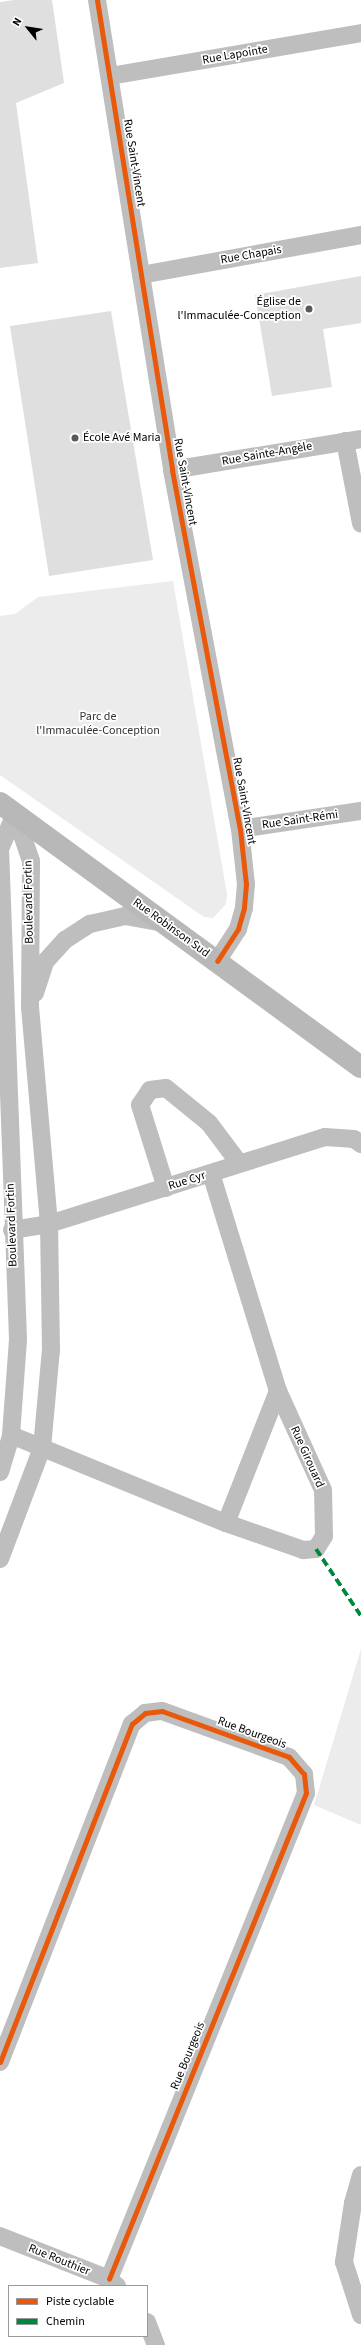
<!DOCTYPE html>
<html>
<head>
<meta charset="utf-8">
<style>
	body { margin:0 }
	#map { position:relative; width:361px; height:2345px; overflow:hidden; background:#fff; font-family:"Source Sans 3",sans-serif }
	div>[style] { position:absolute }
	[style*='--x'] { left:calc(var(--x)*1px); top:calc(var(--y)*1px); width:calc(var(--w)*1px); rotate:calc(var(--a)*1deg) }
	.green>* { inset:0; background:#ececec }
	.building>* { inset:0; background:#dfdfdf }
	.street>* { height:18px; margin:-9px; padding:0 9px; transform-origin:9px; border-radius:9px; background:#bebebe }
	.secondary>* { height:22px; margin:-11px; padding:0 11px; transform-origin:11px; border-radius:11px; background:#b8b8b8 }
	.quiet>* { height:4px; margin-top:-2px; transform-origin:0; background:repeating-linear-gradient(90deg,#00873e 0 8px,transparent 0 12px) }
	.cycleway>* { height:5px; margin:-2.5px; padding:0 2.5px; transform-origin:2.5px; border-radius:2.5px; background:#e8590c }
	.dots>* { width:11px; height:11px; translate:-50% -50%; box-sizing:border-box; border:2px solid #fff; border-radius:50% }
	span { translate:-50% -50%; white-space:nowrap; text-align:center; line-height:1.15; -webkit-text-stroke:3.5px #fff; paint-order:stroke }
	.street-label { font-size:12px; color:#000 }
	.poi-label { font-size:12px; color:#000 }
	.right { translate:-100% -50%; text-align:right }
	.left { translate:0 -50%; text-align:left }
	.park-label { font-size:12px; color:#333 }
	.legend { position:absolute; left:8px; top:2285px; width:140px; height:52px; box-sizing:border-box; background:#fff; border:1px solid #999; margin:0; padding:5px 7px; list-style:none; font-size:12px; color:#000 }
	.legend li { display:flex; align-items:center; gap:8px; height:20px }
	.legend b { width:20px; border:1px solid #999 }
	.north { position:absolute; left:8px; top:8px; width:40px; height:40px; -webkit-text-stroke:3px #fff; paint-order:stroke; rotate:300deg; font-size:11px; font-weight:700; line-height:16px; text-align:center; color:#000 }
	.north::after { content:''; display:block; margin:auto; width:14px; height:18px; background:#000; clip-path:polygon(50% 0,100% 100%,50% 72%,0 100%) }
</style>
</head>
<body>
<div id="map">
	<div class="green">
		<div style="clip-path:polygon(173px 581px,227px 894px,226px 904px,213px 918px,204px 917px,0 775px,0 616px,15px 614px,38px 597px)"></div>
		<div style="clip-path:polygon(361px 1649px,361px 1825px,314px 1805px)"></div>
	</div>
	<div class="building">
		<div style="clip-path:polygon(14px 0,52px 0,64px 83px,16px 103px,38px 263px,0 268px,0 2px)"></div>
		<div style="clip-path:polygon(361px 276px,361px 323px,323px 329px,332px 387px,272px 396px,255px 295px)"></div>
		<div style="clip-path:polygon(111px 311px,153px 560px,49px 576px,10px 326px)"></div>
	</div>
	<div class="street">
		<div style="--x:97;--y:0;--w:476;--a:80.9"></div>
		<div style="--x:172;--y:470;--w:365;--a:79.3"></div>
		<div style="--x:240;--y:829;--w:55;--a:83.8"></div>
		<div style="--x:246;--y:884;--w:24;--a:95"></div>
		<div style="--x:244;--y:908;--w:22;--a:106"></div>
		<div style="--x:238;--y:929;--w:38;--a:123"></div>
		<div style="--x:110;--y:76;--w:255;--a:-9.7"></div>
		<div style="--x:141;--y:275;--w:224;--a:-10.3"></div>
		<div style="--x:345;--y:441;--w:84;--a:79"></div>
		<div style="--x:172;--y:470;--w:192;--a:-9.3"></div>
		<div style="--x:240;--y:829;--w:122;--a:-8.5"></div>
		<div style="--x:35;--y:993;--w:33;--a:-72"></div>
		<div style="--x:45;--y:962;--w:30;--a:-48"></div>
		<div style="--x:65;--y:940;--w:30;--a:-33"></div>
		<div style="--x:90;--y:924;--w:36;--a:-13"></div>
		<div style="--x:125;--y:916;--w:39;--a:10"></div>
		<div style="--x:166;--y:1188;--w:87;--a:-107.4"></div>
		<div style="--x:140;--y:1105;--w:18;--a:-56"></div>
		<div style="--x:150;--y:1090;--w:16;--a:-7"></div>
		<div style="--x:166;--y:1088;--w:55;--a:39.1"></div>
		<div style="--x:209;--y:1123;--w:50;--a:53.1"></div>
		<div style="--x:12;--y:1230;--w:37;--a:-9"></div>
		<div style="--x:49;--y:1224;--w:289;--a:-17.5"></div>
		<div style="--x:325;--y:1137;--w:29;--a:4"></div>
		<div style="--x:354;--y:1139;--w:9;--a:36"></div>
		<div style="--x:11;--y:1435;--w:232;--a:22.3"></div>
		<div style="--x:226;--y:1523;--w:142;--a:-68.5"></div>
		<div style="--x:278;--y:1391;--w:228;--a:-107.1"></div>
		<div style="--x:0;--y:1472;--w:39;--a:-73"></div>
		<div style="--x:11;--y:1435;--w:96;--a:-85.8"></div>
		<div style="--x:18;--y:1339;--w:490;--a:-92.1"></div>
		<div style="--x:0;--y:849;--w:38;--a:-67"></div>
		<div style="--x:226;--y:1523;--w:82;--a:19.3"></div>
		<div style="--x:303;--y:1550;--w:13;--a:-4"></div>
		<div style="--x:316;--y:1549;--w:15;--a:-58"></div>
		<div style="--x:324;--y:1536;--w:46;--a:-91.2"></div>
		<div style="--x:323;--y:1490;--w:109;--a:-114.4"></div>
		<div style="--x:0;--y:1559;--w:119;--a:-69.3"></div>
		<div style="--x:42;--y:1448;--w:98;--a:-84.8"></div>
		<div style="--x:51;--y:1350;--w:126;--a:-90.9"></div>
		<div style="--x:49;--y:1224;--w:218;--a:-95"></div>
		<div style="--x:30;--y:1007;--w:146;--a:-89.6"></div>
		<div style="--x:31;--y:861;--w:50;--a:-108.8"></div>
		<div style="--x:0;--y:2062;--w:363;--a:-68.7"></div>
		<div style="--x:132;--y:1724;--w:17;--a:-40"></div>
		<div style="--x:145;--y:1713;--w:17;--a:-7"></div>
		<div style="--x:162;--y:1711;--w:135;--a:19.9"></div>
		<div style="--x:289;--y:1757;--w:23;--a:49"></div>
		<div style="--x:304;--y:1774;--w:19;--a:84"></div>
		<div style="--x:306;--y:1793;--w:524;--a:112.07"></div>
		<div style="--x:361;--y:2175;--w:29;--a:106"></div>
		<div style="--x:353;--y:2203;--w:60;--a:98.7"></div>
		<div style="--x:344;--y:2262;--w:56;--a:72.2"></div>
		<div style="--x:0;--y:2236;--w:117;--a:21.5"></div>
		<div style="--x:109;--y:2279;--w:11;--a:41"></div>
		<div style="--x:147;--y:2322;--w:25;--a:69"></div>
	</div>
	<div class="secondary">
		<div style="--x:0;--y:803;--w:447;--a:36.2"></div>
	</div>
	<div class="quiet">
		<div style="--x:316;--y:1549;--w:81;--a:56.1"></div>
	</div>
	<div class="cycleway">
		<div style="--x:97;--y:0;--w:476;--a:80.9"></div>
		<div style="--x:172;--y:470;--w:365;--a:79.3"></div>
		<div style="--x:240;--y:829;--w:55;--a:83.8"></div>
		<div style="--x:246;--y:884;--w:24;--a:95"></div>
		<div style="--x:244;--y:908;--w:22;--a:106"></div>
		<div style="--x:238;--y:929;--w:38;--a:123"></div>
		<div style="--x:0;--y:2062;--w:363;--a:-68.7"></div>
		<div style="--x:132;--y:1724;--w:17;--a:-40"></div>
		<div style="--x:145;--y:1713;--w:17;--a:-7"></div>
		<div style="--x:162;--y:1711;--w:135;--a:19.9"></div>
		<div style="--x:289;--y:1757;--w:23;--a:49"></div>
		<div style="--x:304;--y:1774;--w:19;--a:84"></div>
		<div style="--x:306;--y:1793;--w:524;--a:112.07"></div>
	</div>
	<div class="dots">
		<div style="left:309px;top:309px;background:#595959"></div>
		<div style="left:75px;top:438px;background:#595959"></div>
	</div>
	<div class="street-label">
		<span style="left:235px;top:55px;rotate:-10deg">Rue Lapointe</span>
		<span style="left:134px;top:163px;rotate:81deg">Rue Saint-Vincent</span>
		<span style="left:251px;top:255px;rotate:-10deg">Rue Chapais</span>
		<span style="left:267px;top:454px;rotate:-10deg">Rue Sainte-Angèle</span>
		<span style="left:185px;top:482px;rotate:80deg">Rue Saint-Vincent</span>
		<span style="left:244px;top:801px;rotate:80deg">Rue Saint-Vincent</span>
		<span style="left:300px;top:820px;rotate:-8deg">Rue Saint-Rémi</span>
		<span style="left:29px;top:902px;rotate:-91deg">Boulevard Fortin</span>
		<span style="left:171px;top:928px;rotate:36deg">Rue Robinson Sud</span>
		<span style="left:187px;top:1181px;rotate:-18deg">Rue Cyr</span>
		<span style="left:12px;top:1225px;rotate:-92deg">Boulevard Fortin</span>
		<span style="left:307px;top:1457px;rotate:66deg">Rue Girouard</span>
		<span style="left:252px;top:1733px;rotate:20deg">Rue Bourgeois</span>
		<span style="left:188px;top:2056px;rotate:-68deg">Rue Bourgeois</span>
		<span style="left:59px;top:2260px;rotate:22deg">Rue Routhier</span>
	</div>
	<div class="poi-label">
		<span class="right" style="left:301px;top:309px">Église de<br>l'Immaculée-Conception</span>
		<span class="left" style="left:83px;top:438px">École Avé Maria</span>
	</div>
	<div class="park-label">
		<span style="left:98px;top:724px">Parc de<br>l'Immaculée-Conception</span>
	</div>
	<ul class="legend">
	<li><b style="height:5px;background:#e8590c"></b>Piste cyclable</li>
	<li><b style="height:5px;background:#00873e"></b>Chemin</li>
	</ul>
	<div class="north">N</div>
</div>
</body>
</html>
